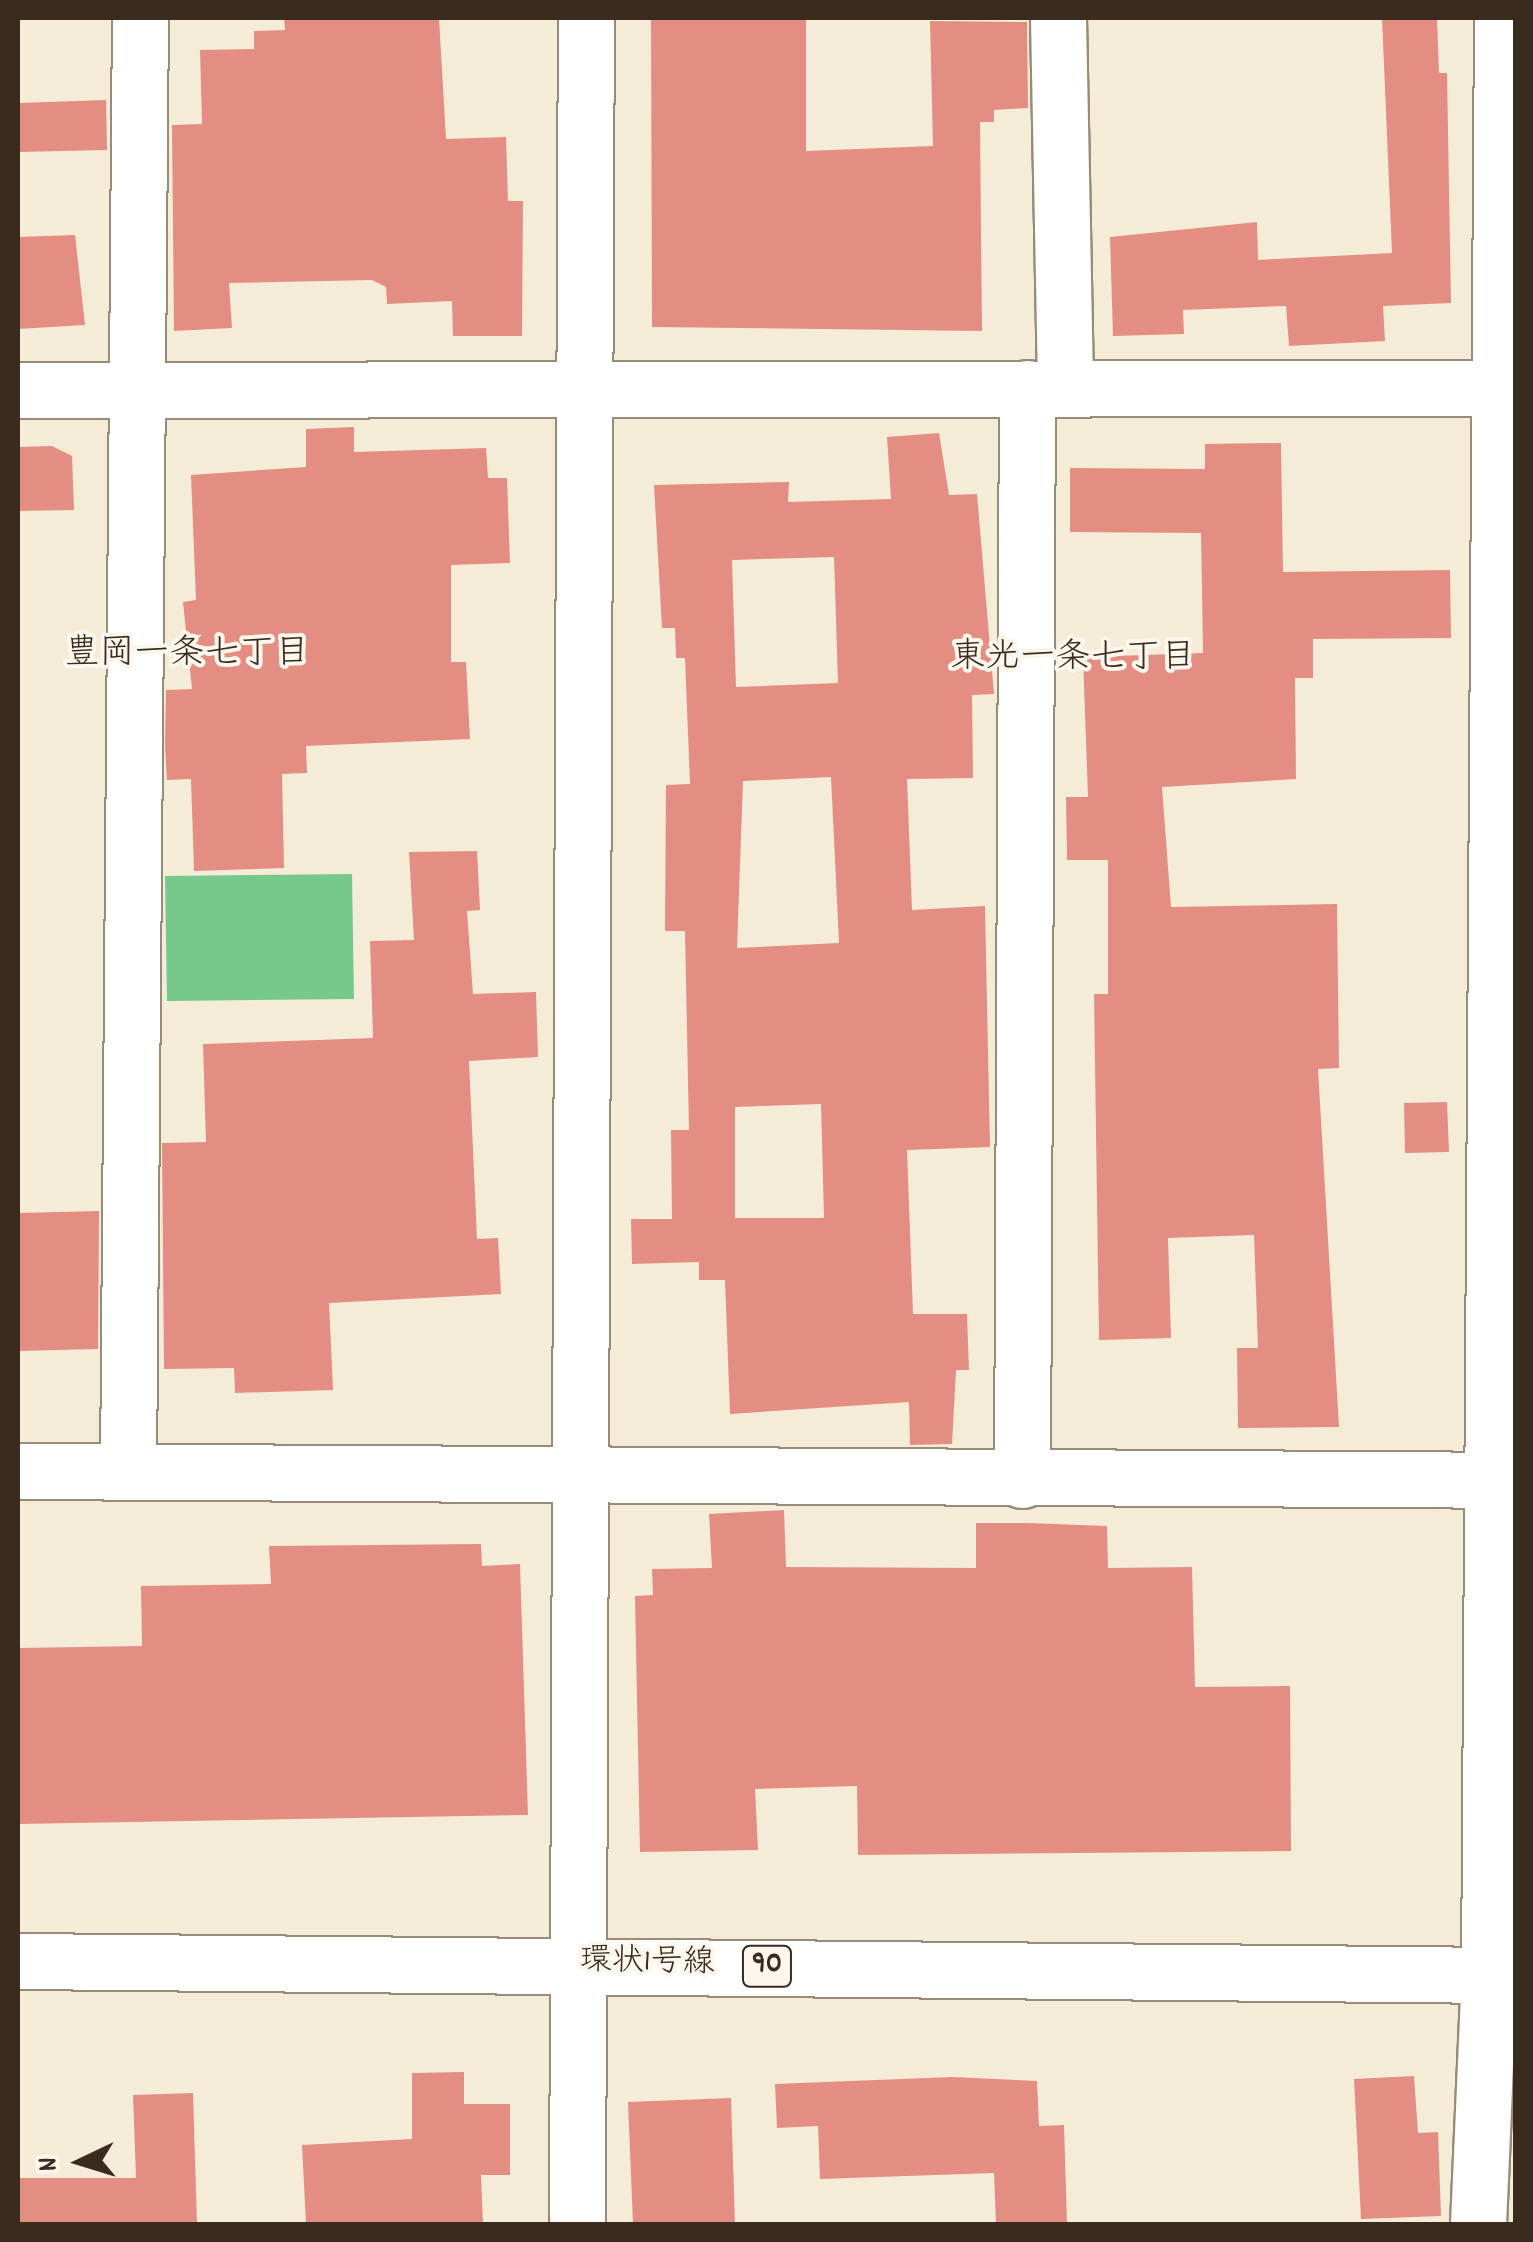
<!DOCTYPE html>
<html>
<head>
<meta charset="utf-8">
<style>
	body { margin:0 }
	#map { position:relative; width:1533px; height:2242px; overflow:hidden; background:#f4ecd6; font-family:Dekko,"Klee One",sans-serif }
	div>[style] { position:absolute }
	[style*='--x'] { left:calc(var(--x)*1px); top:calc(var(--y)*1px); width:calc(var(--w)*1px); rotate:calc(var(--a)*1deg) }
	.green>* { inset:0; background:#77c98b }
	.building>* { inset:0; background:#e48e83 }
	.roads { filter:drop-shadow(2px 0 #988b7a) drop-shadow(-2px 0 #988b7a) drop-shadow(0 2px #988b7a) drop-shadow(0 -2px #988b7a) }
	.minor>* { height:55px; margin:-27.5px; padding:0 27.5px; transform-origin:27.5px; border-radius:27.5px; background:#fff }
	.primary>* { height:55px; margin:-27.5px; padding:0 27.5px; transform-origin:27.5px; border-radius:27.5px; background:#fff }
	span { translate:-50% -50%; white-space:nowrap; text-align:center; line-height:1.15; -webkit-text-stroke:8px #fbf7ec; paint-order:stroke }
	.shield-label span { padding:2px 8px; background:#fbf7ec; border:2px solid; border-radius:8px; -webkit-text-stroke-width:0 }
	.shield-label { font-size:30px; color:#3b2a1e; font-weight:700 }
	.street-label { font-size:32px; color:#3b2a1e }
	.neighbourhood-label { font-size:35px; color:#3b2a1e }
	.frame { position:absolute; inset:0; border:20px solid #3b2a1e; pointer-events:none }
	.north { position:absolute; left:30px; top:2112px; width:100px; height:100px; -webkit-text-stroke:8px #fbf7ec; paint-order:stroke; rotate:266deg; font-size:28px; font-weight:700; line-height:40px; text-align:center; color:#3b2a1e }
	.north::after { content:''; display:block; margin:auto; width:35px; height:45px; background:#3b2a1e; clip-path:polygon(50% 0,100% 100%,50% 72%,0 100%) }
</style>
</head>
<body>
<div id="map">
	<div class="green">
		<div style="clip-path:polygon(352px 874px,354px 999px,167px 1001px,165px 876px)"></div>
	</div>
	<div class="building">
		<div style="clip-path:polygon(284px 18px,439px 18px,446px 139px,506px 137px,508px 201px,523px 201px,522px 336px,453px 336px,452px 301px,387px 304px,386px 287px,372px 280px,229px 283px,232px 328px,174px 331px,172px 125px,202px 124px,200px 50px,254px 49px,254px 31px,285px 30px)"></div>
		<div style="clip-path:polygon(651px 18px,806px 18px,806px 151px,933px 146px,930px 21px,1027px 22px,1028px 108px,994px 110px,994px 122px,980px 122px,982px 331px,652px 327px)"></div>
		<div style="clip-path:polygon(1382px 18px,1437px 18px,1439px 73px,1447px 73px,1451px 303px,1383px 306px,1385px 341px,1289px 346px,1286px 306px,1183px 310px,1184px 334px,1113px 336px,1110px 237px,1257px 222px,1258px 260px,1392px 253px)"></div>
		<div style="clip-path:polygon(106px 100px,107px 150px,18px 152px,18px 103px)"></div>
		<div style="clip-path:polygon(75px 235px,85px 325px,18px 329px,18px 237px)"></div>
		<div style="clip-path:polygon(354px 427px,354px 452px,486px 448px,488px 478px,507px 478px,510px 563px,451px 565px,451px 662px,466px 662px,470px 739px,306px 746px,307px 773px,282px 774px,284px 868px,194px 871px,191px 779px,167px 780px,165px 746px,166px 690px,192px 689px,183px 602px,196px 600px,191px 475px,306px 467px,306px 429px)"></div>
		<div style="clip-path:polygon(evenodd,939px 433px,949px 495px,977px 494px,994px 694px,972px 695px,973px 778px,907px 779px,912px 910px,985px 906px,990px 1147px,907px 1150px,913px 1314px,967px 1314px,969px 1370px,956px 1370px,952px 1444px,910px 1445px,909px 1402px,730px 1414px,725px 1280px,699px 1280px,699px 1262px,632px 1264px,631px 1219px,672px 1219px,671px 1130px,689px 1130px,685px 931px,665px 931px,666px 785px,690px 784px,685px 658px,676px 658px,675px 628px,662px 628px,654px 485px,789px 482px,788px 502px,891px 499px,887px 437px,939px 433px,834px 557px,838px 683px,736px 687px,732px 560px,834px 557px,939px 433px,831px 777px,839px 943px,737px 948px,743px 781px,831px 777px,939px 433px,821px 1104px,824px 1218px,735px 1218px,735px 1107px,821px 1104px)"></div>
		<div style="clip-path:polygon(1281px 443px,1283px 572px,1450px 570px,1451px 638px,1313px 639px,1313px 678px,1295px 678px,1296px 779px,1162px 787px,1171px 907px,1337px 904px,1339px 1068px,1318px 1069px,1339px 1427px,1238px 1428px,1237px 1348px,1258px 1348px,1254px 1235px,1168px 1238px,1171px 1338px,1099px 1340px,1094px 994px,1108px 994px,1108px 860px,1067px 860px,1066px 797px,1088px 797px,1083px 657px,1203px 653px,1201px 533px,1070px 532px,1070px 468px,1205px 469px,1205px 444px)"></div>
		<div style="clip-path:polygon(52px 446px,72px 456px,74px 510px,18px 511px,18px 447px)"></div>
		<div style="clip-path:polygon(477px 851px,480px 910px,467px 911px,473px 994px,536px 992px,538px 1057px,469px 1061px,477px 1239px,498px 1238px,501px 1294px,329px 1303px,333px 1390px,235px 1393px,234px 1368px,164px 1369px,162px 1143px,206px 1142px,203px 1044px,373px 1038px,370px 941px,414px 940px,409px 852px)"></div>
		<div style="clip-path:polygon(1447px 1102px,1449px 1152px,1405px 1153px,1404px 1103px)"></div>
		<div style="clip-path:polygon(99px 1211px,98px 1349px,18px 1351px,18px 1213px)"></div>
		<div style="clip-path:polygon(784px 1510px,786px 1567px,976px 1568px,976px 1523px,1027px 1523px,1107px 1526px,1108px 1568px,1192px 1567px,1195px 1687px,1290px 1686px,1291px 1851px,858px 1855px,857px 1786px,755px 1789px,758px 1850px,640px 1852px,635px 1596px,653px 1595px,652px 1569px,712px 1568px,709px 1514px)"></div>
		<div style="clip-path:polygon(481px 1544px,482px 1566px,520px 1564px,528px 1815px,18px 1824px,18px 1648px,142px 1646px,141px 1586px,271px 1584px,269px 1546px)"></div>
		<div style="clip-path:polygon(464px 2072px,464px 2104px,510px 2104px,510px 2175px,481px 2175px,483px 2224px,306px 2224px,302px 2145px,412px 2139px,412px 2073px)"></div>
		<div style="clip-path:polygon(1414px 2076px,1418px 2133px,1438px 2132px,1441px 2216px,1361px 2219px,1354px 2079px)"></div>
		<div style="clip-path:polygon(952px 2077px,1037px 2081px,1039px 2126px,1064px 2125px,1067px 2224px,996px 2224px,994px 2173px,820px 2179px,818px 2126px,777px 2128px,775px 2084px)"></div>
		<div style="clip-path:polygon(193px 2093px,197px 2224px,18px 2224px,18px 2178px,136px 2178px,133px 2095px)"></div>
		<div style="clip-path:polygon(731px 2098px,735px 2224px,633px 2224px,628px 2102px)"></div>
	</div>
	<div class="roads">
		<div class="minor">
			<div style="--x:1058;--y:18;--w:370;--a:88.9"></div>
			<div style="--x:18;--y:390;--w:1498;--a:-0.08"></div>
			<div style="--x:18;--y:1471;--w:1498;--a:0.34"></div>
			<div style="--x:128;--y:1472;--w:1454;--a:-89.53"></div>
			<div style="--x:1022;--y:1480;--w:1092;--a:-89.74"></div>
			<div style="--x:577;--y:2224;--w:2206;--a:-89.77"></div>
			<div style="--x:1478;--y:2224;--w:248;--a:-87.5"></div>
			<div style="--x:1489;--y:1976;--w:1958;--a:-89.62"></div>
		</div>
		<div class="primary">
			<div style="--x:18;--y:1961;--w:1498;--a:0.54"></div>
		</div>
	</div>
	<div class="shield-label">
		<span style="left:767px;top:1966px">90</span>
	</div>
	<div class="street-label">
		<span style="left:647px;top:1964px;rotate:1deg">環状1号線</span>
	</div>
	<div class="neighbourhood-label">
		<span style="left:187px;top:655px">豊岡一条七丁目</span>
		<span style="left:1073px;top:659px">東光一条七丁目</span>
	</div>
	<div class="frame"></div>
	<div class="north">N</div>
</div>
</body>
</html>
